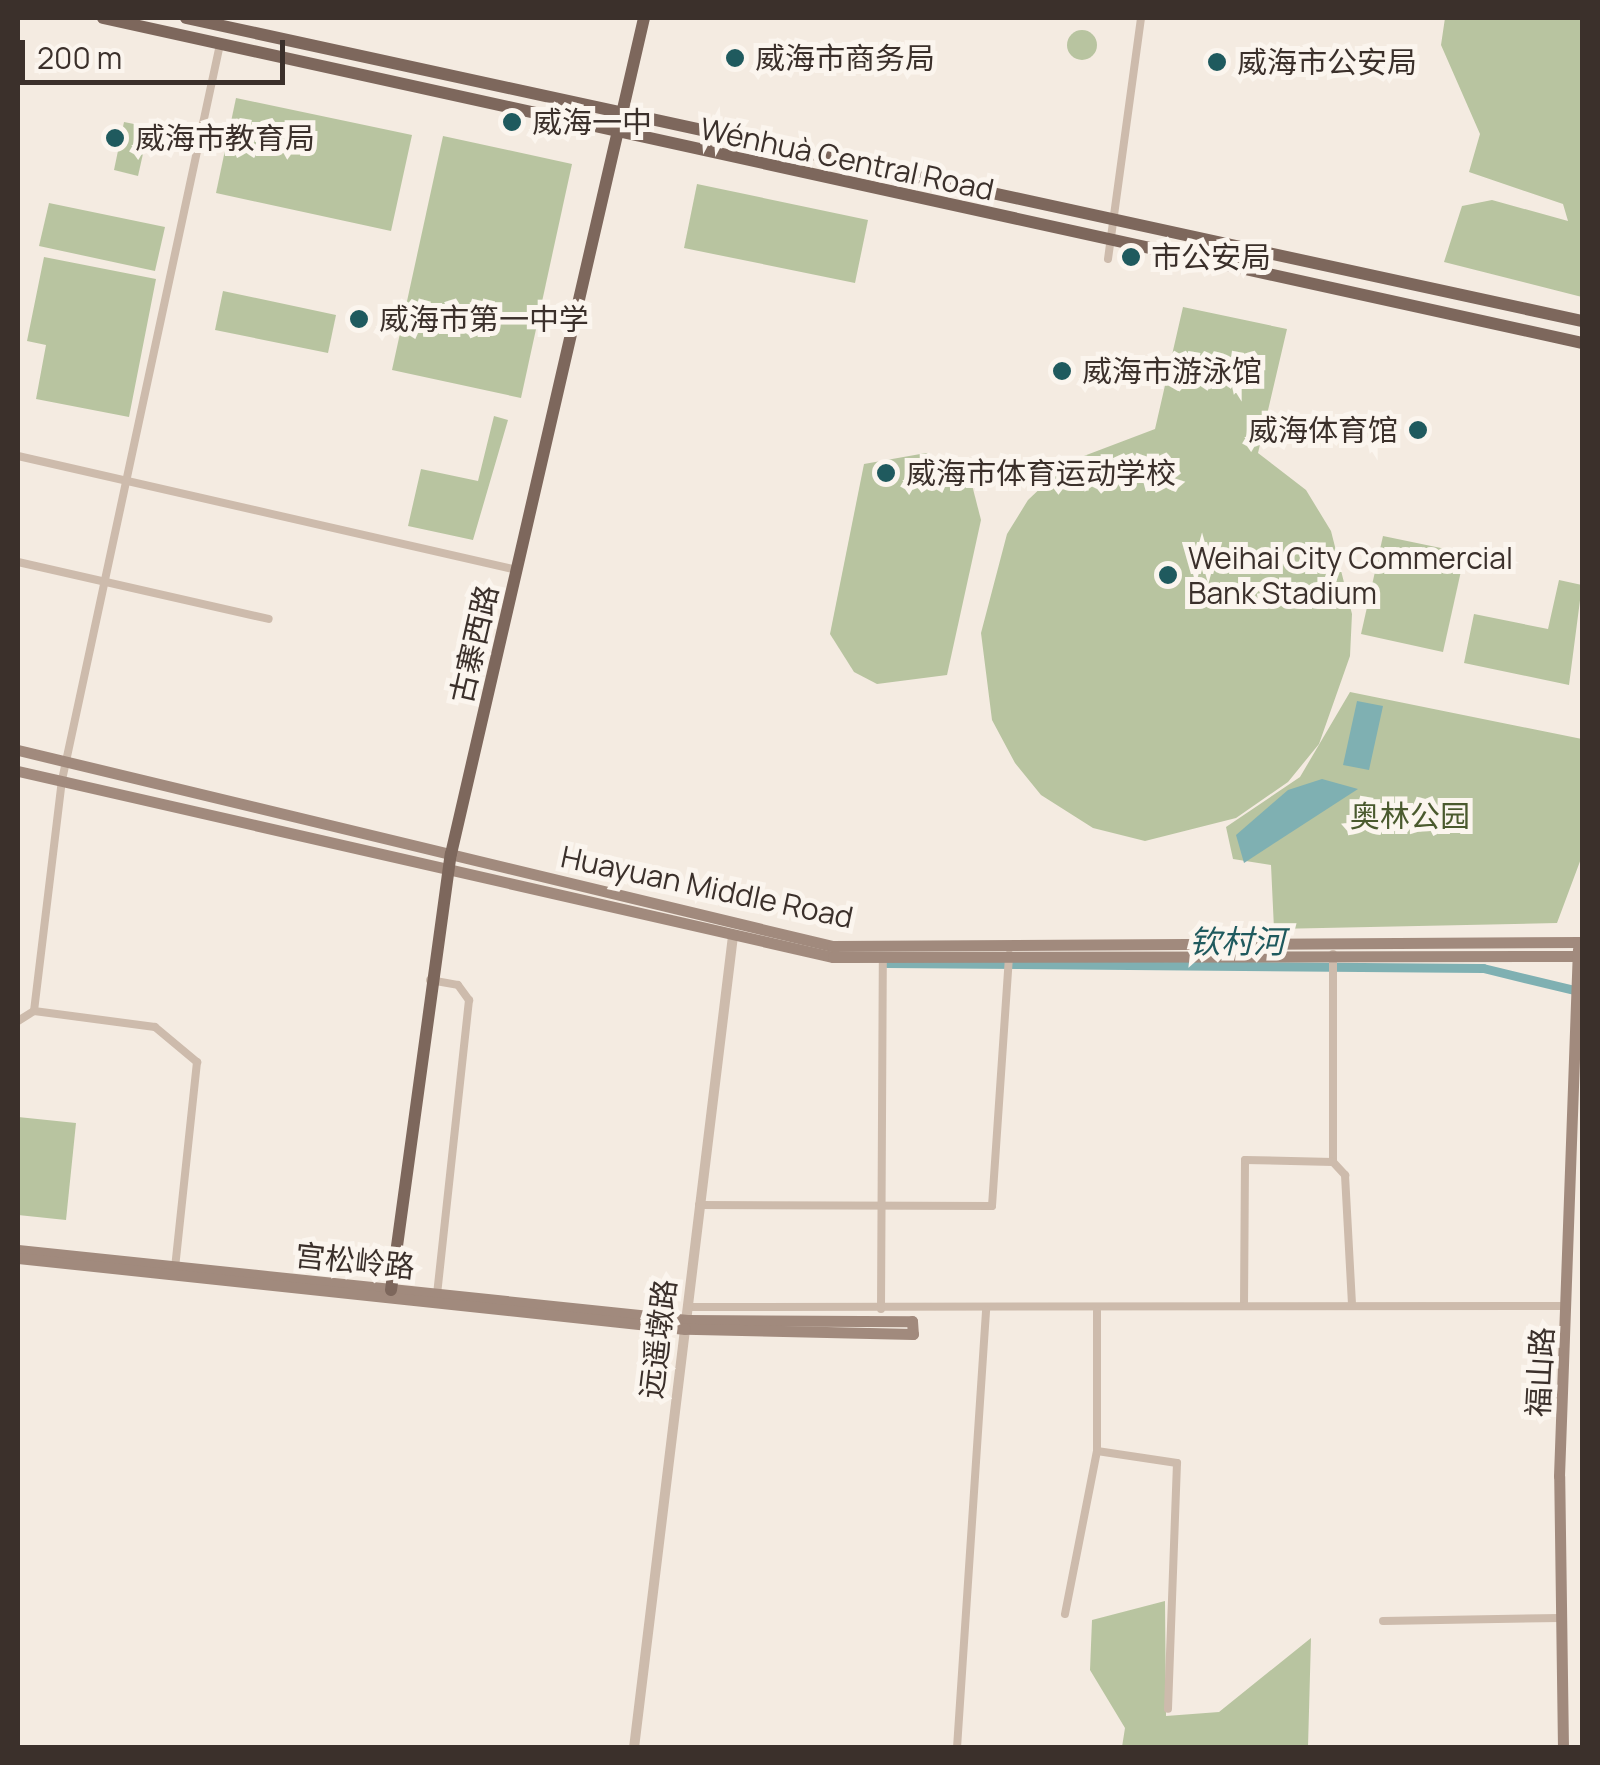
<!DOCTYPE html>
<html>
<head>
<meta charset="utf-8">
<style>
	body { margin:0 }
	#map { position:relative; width:1600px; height:1765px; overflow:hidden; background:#f4ebe1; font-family:Manrope,"Noto Sans SC",sans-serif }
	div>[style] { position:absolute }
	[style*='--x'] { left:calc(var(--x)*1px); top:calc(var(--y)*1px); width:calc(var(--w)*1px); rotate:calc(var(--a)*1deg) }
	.green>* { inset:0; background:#b8c4a0 }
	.round { border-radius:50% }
	.water>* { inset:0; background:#7fb0b2 }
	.canal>* { height:9px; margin:-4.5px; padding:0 4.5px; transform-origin:4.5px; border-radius:4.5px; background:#7fb0b2 }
	.minor>* { height:8px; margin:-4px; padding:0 4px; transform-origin:4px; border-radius:4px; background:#cdbbac }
	.tertiary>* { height:10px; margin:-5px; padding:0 5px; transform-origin:5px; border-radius:5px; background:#cdbbac }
	.secondary>* { height:11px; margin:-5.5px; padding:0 5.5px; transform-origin:5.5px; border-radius:5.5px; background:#a18a7d }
	.primary>* { height:12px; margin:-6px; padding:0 6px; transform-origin:6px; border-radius:6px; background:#7d675c }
	.dots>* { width:28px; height:28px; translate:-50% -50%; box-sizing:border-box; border:5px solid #fbf5ee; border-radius:50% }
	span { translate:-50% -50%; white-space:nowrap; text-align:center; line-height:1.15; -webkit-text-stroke:10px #fbf5ee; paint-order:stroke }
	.poi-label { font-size:30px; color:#3b302b }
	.left { translate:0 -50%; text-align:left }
	.right { translate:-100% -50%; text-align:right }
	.street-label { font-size:30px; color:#3b302b }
	.park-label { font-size:30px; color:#4a5a2e }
	.water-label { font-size:32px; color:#1f5a5e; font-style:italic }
	.frame { position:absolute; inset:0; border:20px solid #3b302b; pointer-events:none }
	.scale { position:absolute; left:20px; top:40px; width:265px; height:45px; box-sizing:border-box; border:5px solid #3b302b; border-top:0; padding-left:12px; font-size:30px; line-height:35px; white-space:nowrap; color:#3b302b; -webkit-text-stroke:8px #fbf5ee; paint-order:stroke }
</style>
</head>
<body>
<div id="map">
	<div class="green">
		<div style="clip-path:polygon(1445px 18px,1582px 18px,1582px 297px,1444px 262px,1462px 206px,1492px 200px,1568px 221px,1563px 204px,1469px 172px,1480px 134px,1441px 45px)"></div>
		<div class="round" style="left:1067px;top:30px;width:30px;height:30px"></div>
		<div style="clip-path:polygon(236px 98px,412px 135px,391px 231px,216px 193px)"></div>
		<div style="clip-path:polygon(124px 122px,149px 127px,138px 176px,114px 170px)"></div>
		<div style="clip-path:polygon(443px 136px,572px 164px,521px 398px,392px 370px)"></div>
		<div style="clip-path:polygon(697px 184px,868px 220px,855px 283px,684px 248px)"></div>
		<div style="clip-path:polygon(49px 203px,165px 227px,155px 271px,39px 246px)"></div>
		<div style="clip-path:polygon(44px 257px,156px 279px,129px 417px,36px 399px,46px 345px,27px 341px)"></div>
		<div style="clip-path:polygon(223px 291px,336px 315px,328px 353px,215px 330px)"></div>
		<div style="clip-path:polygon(1183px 307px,1287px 329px,1258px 453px,1306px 490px,1331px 531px,1352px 614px,1350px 656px,1319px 744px,1288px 782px,1236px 818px,1145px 841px,1093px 828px,1041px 795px,1015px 763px,992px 720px,981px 633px,1007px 534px,1028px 500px,1068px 462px,1155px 429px)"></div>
		<div style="clip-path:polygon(494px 416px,508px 420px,473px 540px,408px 526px,421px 469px,478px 481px)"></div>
		<div style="clip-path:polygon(926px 453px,971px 481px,981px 520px,947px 675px,877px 684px,854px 672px,830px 634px,864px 464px)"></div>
		<div style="clip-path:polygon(1383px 536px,1465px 553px,1443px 652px,1361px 634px)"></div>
		<div style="clip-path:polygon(1559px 580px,1582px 585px,1569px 685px,1464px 663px,1474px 614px,1548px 629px)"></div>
		<div style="clip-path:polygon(1350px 692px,1582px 739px,1582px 856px,1557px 923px,1274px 929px,1271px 865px,1233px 859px,1226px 827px,1300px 777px)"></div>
		<div style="clip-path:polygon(18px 1117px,76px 1123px,66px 1220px,18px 1215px)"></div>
		<div style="clip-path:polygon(1165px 1601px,1166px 1716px,1219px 1712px,1311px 1638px,1308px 1747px,1122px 1747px,1125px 1728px,1090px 1670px,1092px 1620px)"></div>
	</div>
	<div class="water">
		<div style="clip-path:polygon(1357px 701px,1383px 706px,1369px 770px,1343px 765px)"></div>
		<div style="clip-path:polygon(1322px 779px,1358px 789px,1244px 863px,1236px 835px,1288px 790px)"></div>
	</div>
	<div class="canal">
		<div style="--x:887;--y:963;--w:596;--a:0.48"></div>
		<div style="--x:1483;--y:968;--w:102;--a:13.6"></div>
	</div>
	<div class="minor">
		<div style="--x:1108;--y:259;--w:243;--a:-82.2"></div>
		<div style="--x:18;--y:456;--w:512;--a:12.87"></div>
		<div style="--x:18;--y:562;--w:257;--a:12.8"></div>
		<div style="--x:1333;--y:954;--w:208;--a:90"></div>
		<div style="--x:1333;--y:1162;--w:18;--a:47"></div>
		<div style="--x:1345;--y:1175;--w:130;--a:86.9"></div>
		<div style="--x:430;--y:980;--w:28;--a:10"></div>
		<div style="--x:458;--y:985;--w:19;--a:54"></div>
		<div style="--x:469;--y:1000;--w:297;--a:96.2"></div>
		<div style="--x:34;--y:1011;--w:122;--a:7.5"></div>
		<div style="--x:155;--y:1027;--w:55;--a:39.8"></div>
		<div style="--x:197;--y:1062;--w:206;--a:96.1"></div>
		<div style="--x:18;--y:1021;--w:19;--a:-32"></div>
		<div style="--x:34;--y:1011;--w:233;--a:-83.1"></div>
		<div style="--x:62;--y:780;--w:753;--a:-77.88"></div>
		<div style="--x:699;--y:1205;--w:293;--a:0.2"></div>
		<div style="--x:992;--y:1206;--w:252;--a:-86.1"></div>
		<div style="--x:1244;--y:1305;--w:145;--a:-89.6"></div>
		<div style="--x:1245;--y:1160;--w:88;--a:1.3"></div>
		<div style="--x:687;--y:1307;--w:880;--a:-0.07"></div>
		<div style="--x:881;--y:1309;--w:352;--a:-89.7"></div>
		<div style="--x:1097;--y:1451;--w:81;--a:8.5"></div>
		<div style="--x:1177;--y:1463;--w:246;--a:92.1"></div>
		<div style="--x:1065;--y:1614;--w:166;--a:-78.9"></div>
		<div style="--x:1097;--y:1451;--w:140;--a:-90"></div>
		<div style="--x:1383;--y:1621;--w:177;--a:-1"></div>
		<div style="--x:957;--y:1748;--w:439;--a:-86.2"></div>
	</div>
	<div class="tertiary">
		<div style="--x:634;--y:1748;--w:818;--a:-83.05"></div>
	</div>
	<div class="secondary">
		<div style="--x:18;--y:750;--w:837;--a:13.54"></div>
		<div style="--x:832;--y:946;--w:748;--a:-0.31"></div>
		<div style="--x:18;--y:771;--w:836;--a:12.86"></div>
		<div style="--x:833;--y:957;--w:742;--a:-0.08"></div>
		<div style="--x:18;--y:1250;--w:673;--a:5.97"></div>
		<div style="--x:687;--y:1320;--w:225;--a:0.3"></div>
		<div style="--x:912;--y:1321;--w:13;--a:86"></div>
		<div style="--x:913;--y:1334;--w:228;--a:-178.7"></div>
		<div style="--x:685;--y:1329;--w:671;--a:-173.92"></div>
		<div style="--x:1563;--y:1748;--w:272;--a:-90.8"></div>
		<div style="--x:1559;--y:1476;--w:527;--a:-87.94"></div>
	</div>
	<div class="primary">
		<div style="--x:103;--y:18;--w:1514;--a:12.39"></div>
		<div style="--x:186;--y:18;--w:1429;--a:12.25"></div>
		<div style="--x:391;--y:1290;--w:440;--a:-82.2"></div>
		<div style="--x:451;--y:854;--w:858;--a:-77"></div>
	</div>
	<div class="dots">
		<div style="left:735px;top:58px;background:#1f5a5e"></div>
		<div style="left:1217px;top:62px;background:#1f5a5e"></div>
		<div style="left:512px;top:122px;background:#1f5a5e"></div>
		<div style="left:115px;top:138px;background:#1f5a5e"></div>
		<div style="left:1131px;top:257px;background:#1f5a5e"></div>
		<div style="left:359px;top:319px;background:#1f5a5e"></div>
		<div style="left:1062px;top:371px;background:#1f5a5e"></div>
		<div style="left:1418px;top:430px;background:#1f5a5e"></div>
		<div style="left:886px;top:473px;background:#1f5a5e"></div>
		<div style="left:1168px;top:575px;background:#1f5a5e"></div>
	</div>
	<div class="poi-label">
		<span class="left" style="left:755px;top:58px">威海市商务局</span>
		<span class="left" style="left:1237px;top:62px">威海市公安局</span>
		<span class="left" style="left:532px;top:122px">威海一中</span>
		<span class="left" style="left:135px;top:138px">威海市教育局</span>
		<span class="left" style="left:1151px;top:257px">市公安局</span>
		<span class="left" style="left:379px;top:319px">威海市第一中学</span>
		<span class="left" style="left:1082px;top:371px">威海市游泳馆</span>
		<span class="right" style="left:1398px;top:430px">威海体育馆</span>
		<span class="left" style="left:906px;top:473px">威海市体育运动学校</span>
		<span class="left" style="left:1188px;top:575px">Weihai City Commercial<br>Bank Stadium</span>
	</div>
	<div class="street-label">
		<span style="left:847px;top:159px;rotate:12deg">Wénhuà Central Road</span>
		<span style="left:474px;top:644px;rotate:-77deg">古寨西路</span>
		<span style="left:707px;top:887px;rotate:12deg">Huayuan Middle Road</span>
		<span style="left:355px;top:1261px;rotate:6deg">宫松岭路</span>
		<span style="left:658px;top:1339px;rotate:-83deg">远遥墩路</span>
		<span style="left:1540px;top:1372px;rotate:-87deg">福山路</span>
	</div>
	<div class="park-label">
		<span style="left:1410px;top:816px">奥林公园</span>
	</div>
	<div class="water-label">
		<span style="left:1237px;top:941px">钦村河</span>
	</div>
	<div class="frame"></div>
	<div class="scale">200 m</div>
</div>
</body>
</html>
